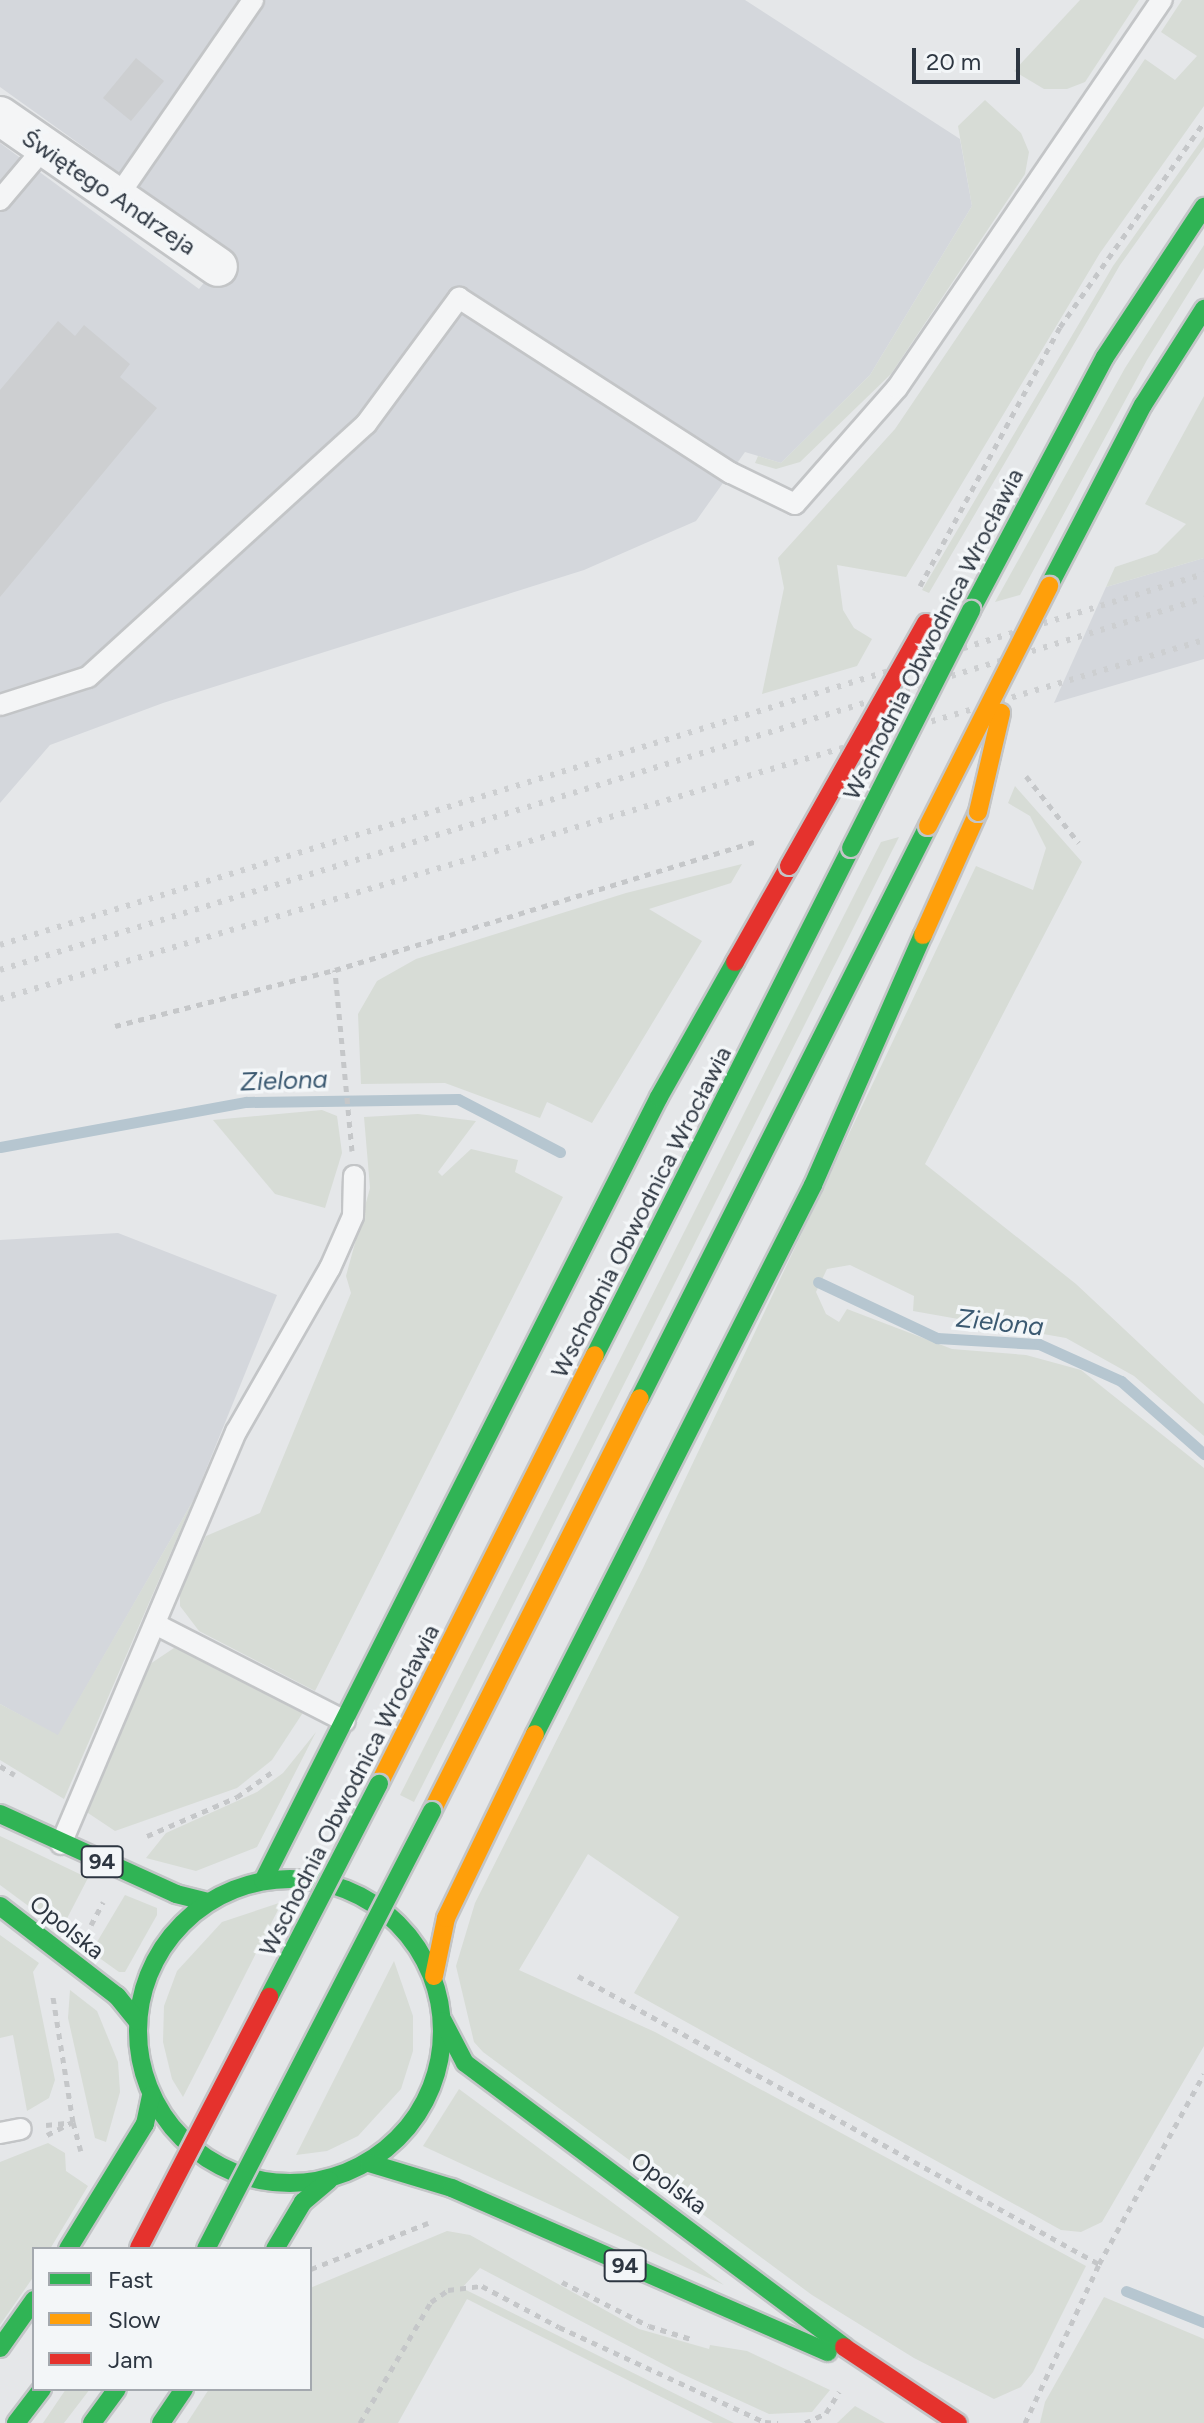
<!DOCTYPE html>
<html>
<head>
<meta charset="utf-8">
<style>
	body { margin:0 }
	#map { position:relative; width:1204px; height:2423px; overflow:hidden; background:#e5e7e9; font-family:Figtree,sans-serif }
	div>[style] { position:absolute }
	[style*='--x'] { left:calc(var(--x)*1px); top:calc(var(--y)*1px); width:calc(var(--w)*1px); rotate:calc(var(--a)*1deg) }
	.built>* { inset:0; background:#d4d7dc }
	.green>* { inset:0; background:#d7dcd6 }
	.stream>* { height:11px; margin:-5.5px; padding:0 5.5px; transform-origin:5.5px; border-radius:5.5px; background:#b6c6d0 }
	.building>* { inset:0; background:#cdcfd1 }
	.path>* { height:5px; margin-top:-2.5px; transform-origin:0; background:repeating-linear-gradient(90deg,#c5c7c9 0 6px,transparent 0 12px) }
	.roads { filter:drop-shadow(2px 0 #c3c5c7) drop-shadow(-2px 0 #c3c5c7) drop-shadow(0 2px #c3c5c7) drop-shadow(0 -2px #c3c5c7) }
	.lane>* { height:20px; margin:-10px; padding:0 10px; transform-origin:10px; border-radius:10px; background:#f4f5f6 }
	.street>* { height:38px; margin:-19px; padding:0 19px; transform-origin:19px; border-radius:19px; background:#f4f5f6 }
	.fast>* { height:18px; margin:-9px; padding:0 9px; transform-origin:9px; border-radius:9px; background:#30b455 }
	.fast>.ring { margin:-9px; padding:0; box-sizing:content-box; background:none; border:18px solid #30b455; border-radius:50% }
	.slow>* { height:18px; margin:-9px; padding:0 9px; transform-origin:9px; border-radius:9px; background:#ff9f0a }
	.jam>* { height:18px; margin:-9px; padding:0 9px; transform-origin:9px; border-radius:9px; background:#e5322d }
	.rail>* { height:6px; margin-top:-3px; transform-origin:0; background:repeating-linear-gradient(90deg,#cdcfd1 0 4px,transparent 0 12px) }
	.bridges { filter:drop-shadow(2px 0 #c3c5c7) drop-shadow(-2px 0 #c3c5c7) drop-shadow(0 2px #c3c5c7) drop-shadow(0 -2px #c3c5c7) }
	.fast-bridge>* { height:18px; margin:-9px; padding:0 9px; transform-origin:9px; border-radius:9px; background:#30b455 }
	.slow-bridge>* { height:18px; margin:-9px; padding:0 9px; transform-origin:9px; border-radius:9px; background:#ff9f0a }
	.jam-bridge>* { height:18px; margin:-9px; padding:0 9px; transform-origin:9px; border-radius:9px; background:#e5322d }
	span { translate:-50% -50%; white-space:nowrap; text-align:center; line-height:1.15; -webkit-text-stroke:7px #f3f6f8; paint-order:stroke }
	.shield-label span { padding:2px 6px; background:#f3f6f8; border:2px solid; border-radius:6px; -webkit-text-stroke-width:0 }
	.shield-label { font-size:22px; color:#2d3641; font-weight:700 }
	.street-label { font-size:24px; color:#2d3641 }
	.water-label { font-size:26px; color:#3b5971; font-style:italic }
	.legend { position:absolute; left:32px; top:2247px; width:280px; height:144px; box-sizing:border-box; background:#f3f6f8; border:2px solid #a4a9af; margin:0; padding:10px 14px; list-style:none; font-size:24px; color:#2d3641 }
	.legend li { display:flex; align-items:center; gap:16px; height:40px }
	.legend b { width:40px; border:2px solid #a4a9af }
	.scale { position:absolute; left:912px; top:48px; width:108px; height:36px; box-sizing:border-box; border:4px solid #2d3641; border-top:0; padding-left:10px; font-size:24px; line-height:28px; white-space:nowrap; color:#2d3641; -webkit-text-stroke:6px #f3f6f8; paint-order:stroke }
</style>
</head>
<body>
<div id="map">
	<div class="built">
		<div style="clip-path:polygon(0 0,745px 0,960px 139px,972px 206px,870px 375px,781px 463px,745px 452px,696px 521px,584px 570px,163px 703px,50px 745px,0 803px,0 143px,199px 289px,229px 251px,0 87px)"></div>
		<div style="clip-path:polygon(1204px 558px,1204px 659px,1054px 703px,1106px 587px)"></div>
		<div style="clip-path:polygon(118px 1233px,277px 1295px,194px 1499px,58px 1736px,0 1704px,0 1240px)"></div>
	</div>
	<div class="green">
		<div style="clip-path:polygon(1080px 0,1139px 0,1085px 82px,1067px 89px,1044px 89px,1014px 71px)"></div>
		<div style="clip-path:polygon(1182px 0,1204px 0,1204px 106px,1100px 253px,906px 577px,837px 565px,843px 610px,854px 628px,872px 639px,857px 666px,762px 694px,784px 588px,778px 558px,895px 429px,1145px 59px,1175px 80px,1197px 56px,1161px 32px)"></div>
		<div style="clip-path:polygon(985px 100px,1021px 133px,1029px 152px,1025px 174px,891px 374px,800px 462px,776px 469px,755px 463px,758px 456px,781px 463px,870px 375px,972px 206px,958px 126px)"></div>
		<div style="clip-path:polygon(1204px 137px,1204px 147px,1120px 265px,929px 593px,922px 590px,1113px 266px)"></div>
		<div style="clip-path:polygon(1204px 245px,1204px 268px,1147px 360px,1020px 595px,995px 602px,1125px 368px)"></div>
		<div style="clip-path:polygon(1204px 396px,1204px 558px,1106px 587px,1115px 567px,1157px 553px,1186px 524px,1145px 504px)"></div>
		<div style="clip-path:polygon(1015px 786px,1082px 862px,925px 1164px,1076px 1284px,1204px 1404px,1204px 1436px,1134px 1376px,1066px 1338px,913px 1311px,914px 1296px,850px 1265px,827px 1269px,816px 1292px,826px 1314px,839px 1322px,847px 1309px,952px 1349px,1026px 1355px,1081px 1370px,1204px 1468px,1204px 2046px,1102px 2222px,1081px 2232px,1061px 2230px,634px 1993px,679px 1917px,588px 1854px,519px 1970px,655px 2032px,1086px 2266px,1033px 2372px,1021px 2387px,994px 2399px,914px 2358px,812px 2295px,483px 2052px,474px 2042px,456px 1966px,475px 1903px,643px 1568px,976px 866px,1033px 890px,1046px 848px,1030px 816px,1008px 803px)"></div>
		<div style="clip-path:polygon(899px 837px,414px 1802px,400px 1795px,881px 842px)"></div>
		<div style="clip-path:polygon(742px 864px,731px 883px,649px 909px,702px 941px,592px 1123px,547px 1102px,540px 1118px,445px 1083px,361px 1084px,358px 1014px,377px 981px,416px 959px,626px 893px)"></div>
		<div style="clip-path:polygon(322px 1110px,337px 1116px,342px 1153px,325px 1208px,275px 1194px,213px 1120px)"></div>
		<div style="clip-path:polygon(418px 1114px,476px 1121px,438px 1172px,442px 1176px,471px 1149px,518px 1160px,515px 1172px,563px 1197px,315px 1691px,199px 1631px,180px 1606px,180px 1593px,206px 1536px,260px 1513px,351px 1293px,346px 1276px,370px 1188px,364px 1117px)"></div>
		<div style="clip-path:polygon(194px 1499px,64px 1799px,0 1760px,0 1704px,58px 1735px)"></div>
		<div style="clip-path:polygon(174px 1648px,190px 1650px,304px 1711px,272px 1760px,237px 1788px,115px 1831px,88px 1813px,88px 1803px,150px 1664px)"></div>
		<div style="clip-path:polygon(316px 1732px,257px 1847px,196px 1871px,146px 1858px,166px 1833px,257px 1792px,283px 1773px)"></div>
		<div style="clip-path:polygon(0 1836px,88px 1878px,61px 1930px,0 1885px)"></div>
		<div style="clip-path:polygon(125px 1895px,157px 1908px,157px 1915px,125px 1972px,119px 1972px,91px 1952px)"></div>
		<div style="clip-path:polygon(282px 1902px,204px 2056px,183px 2097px,172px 2079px,163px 2042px,164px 2006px,177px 1971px,222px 1922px)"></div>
		<div style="clip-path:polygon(0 1935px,39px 1963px,33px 1972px,55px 2080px,49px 2098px,27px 2111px,13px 2035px,0 2038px)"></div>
		<div style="clip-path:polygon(394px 1961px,413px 2016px,413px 2051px,401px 2089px,358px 2136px,327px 2151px,296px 2155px)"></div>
		<div style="clip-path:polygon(70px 1990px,97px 2011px,118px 2062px,120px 2092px,106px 2142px,95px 2138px,68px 2018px)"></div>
		<div style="clip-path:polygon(459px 2089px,724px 2285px,423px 2146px)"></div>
		<div style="clip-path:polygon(48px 2143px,65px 2153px,66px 2171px,88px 2186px,50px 2249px,34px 2249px,34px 2276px,0 2325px,0 2162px)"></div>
		<div style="clip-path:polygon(447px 2231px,470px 2235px,639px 2329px,709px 2349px,710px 2345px,747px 2351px,830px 2390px,812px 2412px,769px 2414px,680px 2373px,480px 2268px,462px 2288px,734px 2423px,713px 2423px,467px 2299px,398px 2423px,187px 2423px,209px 2389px,310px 2389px,310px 2288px)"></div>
		<div style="clip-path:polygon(1104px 2297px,1204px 2339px,1204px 2423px,1040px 2423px,1045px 2402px)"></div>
		<div style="clip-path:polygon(66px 2389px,90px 2389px,64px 2423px,43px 2423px)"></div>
		<div style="clip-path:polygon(855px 2406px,885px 2423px,837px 2423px)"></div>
	</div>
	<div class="stream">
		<div style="--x:0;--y:1147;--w:250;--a:-10.4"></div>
		<div style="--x:246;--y:1102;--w:212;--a:-0.8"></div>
		<div style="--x:458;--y:1099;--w:115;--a:27.5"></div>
		<div style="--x:818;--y:1282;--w:132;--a:25.2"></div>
		<div style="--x:937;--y:1338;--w:102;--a:3.4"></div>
		<div style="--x:1039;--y:1344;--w:90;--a:24.3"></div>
		<div style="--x:1121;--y:1381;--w:111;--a:41.3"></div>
		<div style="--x:1126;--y:2291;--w:84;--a:21.7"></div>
	</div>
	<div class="building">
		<div style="clip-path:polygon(136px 58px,164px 81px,131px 121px,103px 98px)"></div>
		<div style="clip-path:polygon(58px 321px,75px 336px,84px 325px,130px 364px,120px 377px,157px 408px,0 597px,0 390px)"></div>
	</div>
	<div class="path">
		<div style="--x:920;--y:586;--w:294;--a:-61.6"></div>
		<div style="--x:1060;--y:327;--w:251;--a:-54.9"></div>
		<div style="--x:1026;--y:776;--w:85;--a:51.7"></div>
		<div style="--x:115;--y:1026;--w:227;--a:-14.3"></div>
		<div style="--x:352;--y:1151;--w:182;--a:-95.4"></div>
		<div style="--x:335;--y:970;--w:440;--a:-17"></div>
		<div style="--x:0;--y:1766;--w:17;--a:31"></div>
		<div style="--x:147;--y:1836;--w:98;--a:-23.4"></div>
		<div style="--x:237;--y:1797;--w:43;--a:-35.5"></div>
		<div style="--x:91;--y:1925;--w:26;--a:-62"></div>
		<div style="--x:578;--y:1976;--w:595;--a:28.93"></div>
		<div style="--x:46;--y:2125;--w:27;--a:-6"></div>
		<div style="--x:73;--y:2122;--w:127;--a:-99.1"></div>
		<div style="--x:47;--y:2135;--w:29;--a:-27"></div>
		<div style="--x:73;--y:2122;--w:30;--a:75"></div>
		<div style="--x:311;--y:2269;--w:126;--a:-21.5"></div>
		<div style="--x:562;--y:2282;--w:97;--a:26.8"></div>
		<div style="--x:649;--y:2326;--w:44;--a:17.2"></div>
		<div style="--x:360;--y:2423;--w:140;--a:-59.6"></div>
		<div style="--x:431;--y:2302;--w:21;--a:-35"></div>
		<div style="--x:448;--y:2290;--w:34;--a:-7"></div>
		<div style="--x:482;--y:2286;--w:87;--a:28"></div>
		<div style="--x:559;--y:2327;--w:227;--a:24.8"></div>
		<div style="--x:765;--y:2422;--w:13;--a:4"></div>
		<div style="--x:805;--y:2423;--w:23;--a:-25"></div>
		<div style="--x:826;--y:2413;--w:25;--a:-58"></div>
		<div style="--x:1025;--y:2423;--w:175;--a:-65"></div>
		<div style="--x:1099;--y:2264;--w:217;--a:-61.1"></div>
	</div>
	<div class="roads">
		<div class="lane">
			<div style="--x:118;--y:196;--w:238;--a:-55.4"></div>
			<div style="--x:0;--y:200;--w:68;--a:-49.8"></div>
			<div style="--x:0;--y:705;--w:92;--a:-17.7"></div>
			<div style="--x:88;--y:677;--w:376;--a:-42.3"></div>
			<div style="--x:366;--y:424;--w:157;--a:-53.6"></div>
			<div style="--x:459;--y:298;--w:323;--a:32.8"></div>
			<div style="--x:731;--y:473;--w:71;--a:25.8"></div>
			<div style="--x:795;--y:504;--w:154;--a:-48.7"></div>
			<div style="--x:897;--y:388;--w:470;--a:-55.7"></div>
			<div style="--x:157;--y:1625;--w:211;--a:27.1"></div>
			<div style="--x:61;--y:1844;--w:448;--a:-67"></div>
			<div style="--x:236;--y:1432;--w:189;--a:-60.2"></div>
			<div style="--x:330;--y:1268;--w:57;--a:-66.1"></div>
			<div style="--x:353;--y:1216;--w:40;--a:-88.6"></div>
			<div style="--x:0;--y:2133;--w:21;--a:-11"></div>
		</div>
		<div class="street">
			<div style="--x:0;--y:116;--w:265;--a:34.7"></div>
		</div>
		<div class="fast">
			<div style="--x:1049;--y:586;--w:204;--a:-62.6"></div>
			<div style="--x:1143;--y:405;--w:114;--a:-57.6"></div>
			<div style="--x:971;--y:610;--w:286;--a:-62.1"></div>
			<div style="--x:1105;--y:357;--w:180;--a:-56.6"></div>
			<div style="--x:595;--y:1355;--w:568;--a:-63.21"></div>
			<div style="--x:640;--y:1398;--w:640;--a:-63.27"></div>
			<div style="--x:535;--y:1734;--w:615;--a:-63.14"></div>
			<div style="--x:813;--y:1185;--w:273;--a:-66.3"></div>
			<div style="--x:0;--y:1814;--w:193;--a:24.4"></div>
			<div style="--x:176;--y:1894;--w:32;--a:14"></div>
			<div class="ring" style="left:138px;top:1879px;width:286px;height:286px"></div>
			<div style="--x:263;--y:1881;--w:878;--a:-63.2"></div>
			<div style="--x:659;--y:1097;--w:155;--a:-60.6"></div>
			<div style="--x:0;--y:1906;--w:148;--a:37.6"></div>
			<div style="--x:117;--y:1996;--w:32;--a:51"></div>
			<div style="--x:443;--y:2021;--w:47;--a:62.4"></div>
			<div style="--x:465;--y:2063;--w:474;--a:36.8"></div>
			<div style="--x:369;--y:2163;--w:87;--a:16.8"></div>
			<div style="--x:452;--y:2188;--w:410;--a:23.6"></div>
			<div style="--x:68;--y:2249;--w:147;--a:-58.4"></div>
			<div style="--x:145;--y:2124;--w:29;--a:-78"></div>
			<div style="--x:275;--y:2249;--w:55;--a:-59.2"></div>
			<div style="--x:303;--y:2202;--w:34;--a:-40"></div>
			<div style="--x:0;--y:2348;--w:59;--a:-54.7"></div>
			<div style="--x:16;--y:2423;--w:43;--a:-52.6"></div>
			<div style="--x:92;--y:2423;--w:42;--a:-53.7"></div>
			<div style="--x:161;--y:2423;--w:41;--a:-55.9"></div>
		</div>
		<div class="slow">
			<div style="--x:923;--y:935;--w:135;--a:-65.9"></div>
			<div style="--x:379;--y:1784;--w:480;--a:-63.3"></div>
			<div style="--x:432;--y:1811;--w:462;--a:-63.3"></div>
			<div style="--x:434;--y:1976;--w:59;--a:-78.3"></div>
			<div style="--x:446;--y:1918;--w:204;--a:-64.2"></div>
		</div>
		<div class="jam">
			<div style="--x:735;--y:962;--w:110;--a:-60.6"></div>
			<div style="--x:844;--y:2347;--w:137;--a:33.7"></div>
		</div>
	</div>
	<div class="rail">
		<div style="--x:0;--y:945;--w:1260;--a:-17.13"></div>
		<div style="--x:0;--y:970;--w:1260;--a:-17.17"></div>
		<div style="--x:0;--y:999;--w:1256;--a:-16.6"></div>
	</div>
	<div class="bridges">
		<div class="fast-bridge">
			<div style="--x:851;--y:848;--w:267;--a:-63.2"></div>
			<div style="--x:269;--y:1997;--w:240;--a:-62.7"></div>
			<div style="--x:206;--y:2249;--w:493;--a:-62.7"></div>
		</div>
		<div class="slow-bridge">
			<div style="--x:978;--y:812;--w:102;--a:-76.9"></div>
			<div style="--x:928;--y:826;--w:269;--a:-63.2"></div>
		</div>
		<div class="jam-bridge">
			<div style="--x:789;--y:866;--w:279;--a:-60.6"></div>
			<div style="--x:139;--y:2248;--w:283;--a:-62.6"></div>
		</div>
	</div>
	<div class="shield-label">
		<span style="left:102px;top:1862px">94</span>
		<span style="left:625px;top:2266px">94</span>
	</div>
	<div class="street-label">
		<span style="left:109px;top:192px;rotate:34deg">Świętego Andrzeja</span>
		<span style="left:933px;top:634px;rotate:-63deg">Wschodnia Obwodnica Wrocławia</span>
		<span style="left:641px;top:1212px;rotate:-63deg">Wschodnia Obwodnica Wrocławia</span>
		<span style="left:349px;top:1790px;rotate:-63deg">Wschodnia Obwodnica Wrocławia</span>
		<span style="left:67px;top:1927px;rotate:38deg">Opolska</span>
		<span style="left:669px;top:2183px;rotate:36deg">Opolska</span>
	</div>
	<div class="water-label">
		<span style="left:284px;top:1081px;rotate:-2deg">Zielona</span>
		<span style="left:1000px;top:1323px;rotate:6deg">Zielona</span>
	</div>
	<ul class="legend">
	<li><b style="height:10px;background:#30b455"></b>Fast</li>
	<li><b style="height:10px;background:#ff9f0a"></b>Slow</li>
	<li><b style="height:10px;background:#e5322d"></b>Jam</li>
	</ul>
	<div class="scale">20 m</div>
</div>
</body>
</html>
